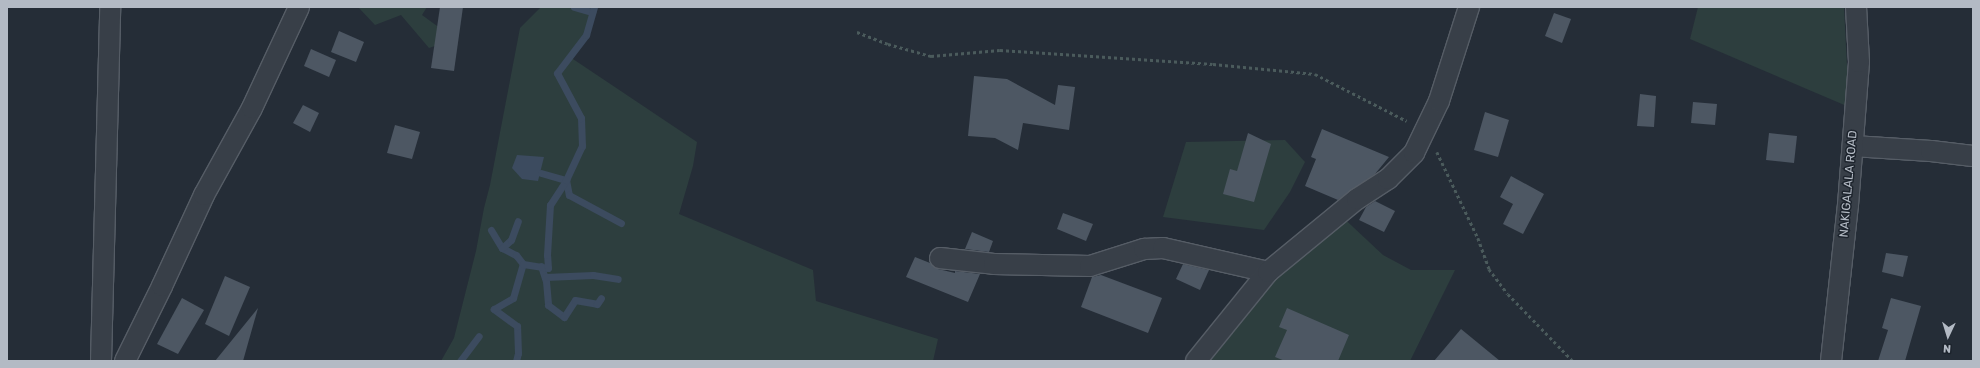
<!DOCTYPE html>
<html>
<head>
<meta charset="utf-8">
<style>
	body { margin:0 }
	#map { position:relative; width:1980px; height:368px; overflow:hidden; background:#252d37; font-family:Rubik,sans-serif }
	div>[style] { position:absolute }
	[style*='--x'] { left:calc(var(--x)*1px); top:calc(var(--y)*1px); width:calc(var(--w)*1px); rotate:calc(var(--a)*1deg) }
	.green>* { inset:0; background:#2d3e3e }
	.water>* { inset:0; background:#3c4b5f }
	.stream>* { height:7px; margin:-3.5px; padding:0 3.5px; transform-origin:3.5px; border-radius:3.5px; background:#3c4b5f }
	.building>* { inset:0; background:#4d5763 }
	.path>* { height:2.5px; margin-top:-1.25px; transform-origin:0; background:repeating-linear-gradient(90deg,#4b5b5c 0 3px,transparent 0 6px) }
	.roads { filter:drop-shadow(1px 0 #565d66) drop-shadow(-1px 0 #565d66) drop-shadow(0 1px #565d66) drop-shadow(0 -1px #565d66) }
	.street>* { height:20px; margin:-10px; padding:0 10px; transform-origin:10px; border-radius:10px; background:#383f48 }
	span { translate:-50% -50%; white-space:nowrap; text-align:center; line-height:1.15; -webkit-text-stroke:3px #1d242d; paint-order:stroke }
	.street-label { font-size:12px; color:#b3bac4 }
	.frame { position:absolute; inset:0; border:8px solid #b3bac4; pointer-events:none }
	.north { position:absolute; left:1928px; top:316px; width:40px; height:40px; -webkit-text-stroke:3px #1d242d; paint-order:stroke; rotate:184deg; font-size:11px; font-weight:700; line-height:16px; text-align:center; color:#b3bac4 }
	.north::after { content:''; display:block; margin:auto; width:14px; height:18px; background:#b3bac4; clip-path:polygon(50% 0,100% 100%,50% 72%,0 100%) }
</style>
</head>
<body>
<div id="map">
	<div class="green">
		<div style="clip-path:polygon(358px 7px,427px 7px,422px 15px,444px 31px,438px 45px,429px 48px,401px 15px,375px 25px)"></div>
		<div style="clip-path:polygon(541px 7px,594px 7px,586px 35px,570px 57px,697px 142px,693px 166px,679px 214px,813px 270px,816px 301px,938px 339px,933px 361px,441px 361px,454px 338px,476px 251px,484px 208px,490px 185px,520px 28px)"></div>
		<div style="clip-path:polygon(1698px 7px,1844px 7px,1849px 107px,1690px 39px)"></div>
		<div style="clip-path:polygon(1285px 140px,1305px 162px,1290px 192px,1264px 230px,1163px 217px,1186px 142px)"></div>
		<div style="clip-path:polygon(1336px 211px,1383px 255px,1411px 270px,1455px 270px,1410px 361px,1201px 361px)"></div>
	</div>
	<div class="water">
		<div style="clip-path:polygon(517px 155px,544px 157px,538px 181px,522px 179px,512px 168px)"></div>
	</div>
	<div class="stream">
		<div style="--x:574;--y:7;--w:19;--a:16"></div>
		<div style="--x:541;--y:173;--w:26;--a:16"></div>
		<div style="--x:566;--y:180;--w:15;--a:79"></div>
		<div style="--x:569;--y:195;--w:59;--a:28.3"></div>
		<div style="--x:491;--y:230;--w:21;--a:59"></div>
		<div style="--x:502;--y:248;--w:16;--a:27"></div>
		<div style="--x:516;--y:255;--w:11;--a:52"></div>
		<div style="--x:502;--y:248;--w:12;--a:-42"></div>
		<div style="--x:511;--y:240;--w:20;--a:-70"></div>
		<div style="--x:541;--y:266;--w:16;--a:72"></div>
		<div style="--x:546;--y:281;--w:24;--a:85"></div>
		<div style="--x:548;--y:305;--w:20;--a:37"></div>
		<div style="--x:564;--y:317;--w:20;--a:-57"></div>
		<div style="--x:575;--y:300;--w:22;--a:10"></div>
		<div style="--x:597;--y:304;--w:7;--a:-56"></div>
		<div style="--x:545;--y:277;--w:48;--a:-2.4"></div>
		<div style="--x:593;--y:275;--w:25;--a:9"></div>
		<div style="--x:460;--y:361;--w:31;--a:-53"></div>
		<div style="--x:516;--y:361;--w:8;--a:-76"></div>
		<div style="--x:518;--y:353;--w:27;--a:-92"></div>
		<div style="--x:517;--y:326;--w:29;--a:-144"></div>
		<div style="--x:494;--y:309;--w:22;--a:-30"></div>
		<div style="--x:513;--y:298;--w:35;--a:-74"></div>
		<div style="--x:523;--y:264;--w:25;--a:9"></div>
		<div style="--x:548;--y:268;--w:13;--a:-94"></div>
		<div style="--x:547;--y:255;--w:50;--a:-86.6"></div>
		<div style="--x:550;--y:205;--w:30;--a:-57"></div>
		<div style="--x:566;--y:180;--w:38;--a:-65"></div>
		<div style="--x:582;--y:146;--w:28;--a:-92"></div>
		<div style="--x:581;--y:118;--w:51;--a:-118.1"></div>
		<div style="--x:557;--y:73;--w:48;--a:-52.7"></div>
		<div style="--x:586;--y:35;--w:29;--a:-74"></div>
	</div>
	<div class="building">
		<div style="clip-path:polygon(440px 7px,463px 7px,454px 71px,431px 68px)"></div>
		<div style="clip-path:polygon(1554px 13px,1571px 19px,1562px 43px,1545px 36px)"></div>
		<div style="clip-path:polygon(339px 31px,364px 42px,356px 62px,331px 52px)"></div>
		<div style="clip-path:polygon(311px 49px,336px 60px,329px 77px,304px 66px)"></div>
		<div style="clip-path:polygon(974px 76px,1007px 79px,1055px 105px,1058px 85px,1075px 87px,1069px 130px,1023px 123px,1018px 150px,995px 138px,968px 136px)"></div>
		<div style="clip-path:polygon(1640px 94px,1656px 96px,1654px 127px,1637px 126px)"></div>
		<div style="clip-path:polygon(1693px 102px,1717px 104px,1715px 125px,1691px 123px)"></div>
		<div style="clip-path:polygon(303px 105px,319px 113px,310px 132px,293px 123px)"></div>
		<div style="clip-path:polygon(1485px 112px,1509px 120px,1498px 157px,1474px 150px)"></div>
		<div style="clip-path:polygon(395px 125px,420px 132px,412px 159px,387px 153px)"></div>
		<div style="clip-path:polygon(1322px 129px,1389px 157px,1375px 174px,1338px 200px,1305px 186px,1316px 159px,1311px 157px)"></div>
		<div style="clip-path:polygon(1248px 133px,1271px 144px,1254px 202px,1223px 194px,1230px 169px,1237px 171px)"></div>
		<div style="clip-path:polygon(1769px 133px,1797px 136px,1794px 163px,1766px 160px)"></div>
		<div style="clip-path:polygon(1511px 176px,1544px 194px,1523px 234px,1503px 224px,1513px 204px,1500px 197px)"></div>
		<div style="clip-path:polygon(1375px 201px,1395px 211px,1384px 232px,1359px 220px,1366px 207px)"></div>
		<div style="clip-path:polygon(1063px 213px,1093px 224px,1086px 241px,1057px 229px)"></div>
		<div style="clip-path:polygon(972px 232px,993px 241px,989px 252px,965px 249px)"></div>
		<div style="clip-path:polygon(1886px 253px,1908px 256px,1903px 277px,1882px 272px)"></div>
		<div style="clip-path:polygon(915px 257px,930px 263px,938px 269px,955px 273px,955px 271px,980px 274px,968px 302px,906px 277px)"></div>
		<div style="clip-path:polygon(1183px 264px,1209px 270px,1200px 290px,1176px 279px)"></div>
		<div style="clip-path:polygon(1101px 275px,1162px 298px,1148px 333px,1081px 307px,1092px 277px)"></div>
		<div style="clip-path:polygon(225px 276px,250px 287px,229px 336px,205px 324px)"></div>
		<div style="clip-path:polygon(182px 298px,204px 310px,178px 354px,157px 344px)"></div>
		<div style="clip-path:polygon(1891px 298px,1921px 306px,1905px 361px,1878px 361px,1888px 330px,1882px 328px)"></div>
		<div style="clip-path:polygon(258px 308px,243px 361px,215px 361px)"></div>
		<div style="clip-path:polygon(1287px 308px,1349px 335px,1338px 361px,1285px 361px,1275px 357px,1287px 330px,1279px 327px)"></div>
		<div style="clip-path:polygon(1461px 329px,1500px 361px,1434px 361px)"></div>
	</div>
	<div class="path">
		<div style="--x:857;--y:32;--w:33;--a:21"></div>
		<div style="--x:888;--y:44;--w:45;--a:15.6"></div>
		<div style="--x:931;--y:56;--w:69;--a:-5"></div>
		<div style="--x:1000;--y:50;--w:213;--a:3.8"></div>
		<div style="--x:1213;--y:64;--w:102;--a:5.6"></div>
		<div style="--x:1315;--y:74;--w:103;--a:27.1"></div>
		<div style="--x:1437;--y:152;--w:95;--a:64.5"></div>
		<div style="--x:1478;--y:238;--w:33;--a:70"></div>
		<div style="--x:1489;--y:269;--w:31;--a:53"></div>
		<div style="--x:1508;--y:294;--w:93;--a:45.9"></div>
	</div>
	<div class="roads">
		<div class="street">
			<div style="--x:1853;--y:146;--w:78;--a:3.7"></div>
			<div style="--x:1931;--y:151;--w:42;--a:6.8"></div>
			<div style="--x:940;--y:258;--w:54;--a:6.3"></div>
			<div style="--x:994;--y:264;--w:96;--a:1.2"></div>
			<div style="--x:1090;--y:266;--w:57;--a:-17.5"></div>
			<div style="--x:1144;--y:249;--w:19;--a:-3"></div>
			<div style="--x:1163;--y:248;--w:108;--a:12.9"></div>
			<div style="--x:101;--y:361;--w:354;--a:-88.5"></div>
			<div style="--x:125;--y:361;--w:84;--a:-63.7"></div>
			<div style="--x:162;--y:286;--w:100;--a:-65.2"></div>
			<div style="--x:204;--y:195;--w:99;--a:-61.1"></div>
			<div style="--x:252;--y:108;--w:111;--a:-65"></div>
			<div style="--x:1196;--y:361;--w:114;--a:-51"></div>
			<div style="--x:1268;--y:272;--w:115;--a:-39.4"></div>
			<div style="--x:1357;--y:199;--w:37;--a:-33"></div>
			<div style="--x:1388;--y:179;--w:37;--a:-45"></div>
			<div style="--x:1414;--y:153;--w:58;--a:-64.3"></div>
			<div style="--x:1439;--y:101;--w:99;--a:-72.3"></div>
			<div style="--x:1831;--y:361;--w:157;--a:-83.8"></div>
			<div style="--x:1848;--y:205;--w:143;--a:-85.6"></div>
			<div style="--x:1859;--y:62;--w:55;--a:-93.1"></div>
		</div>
	</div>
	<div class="street-label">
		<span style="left:1849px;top:184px;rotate:-85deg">NAKIGALALA ROAD</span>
	</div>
	<div class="frame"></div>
	<div class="north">N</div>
</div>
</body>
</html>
